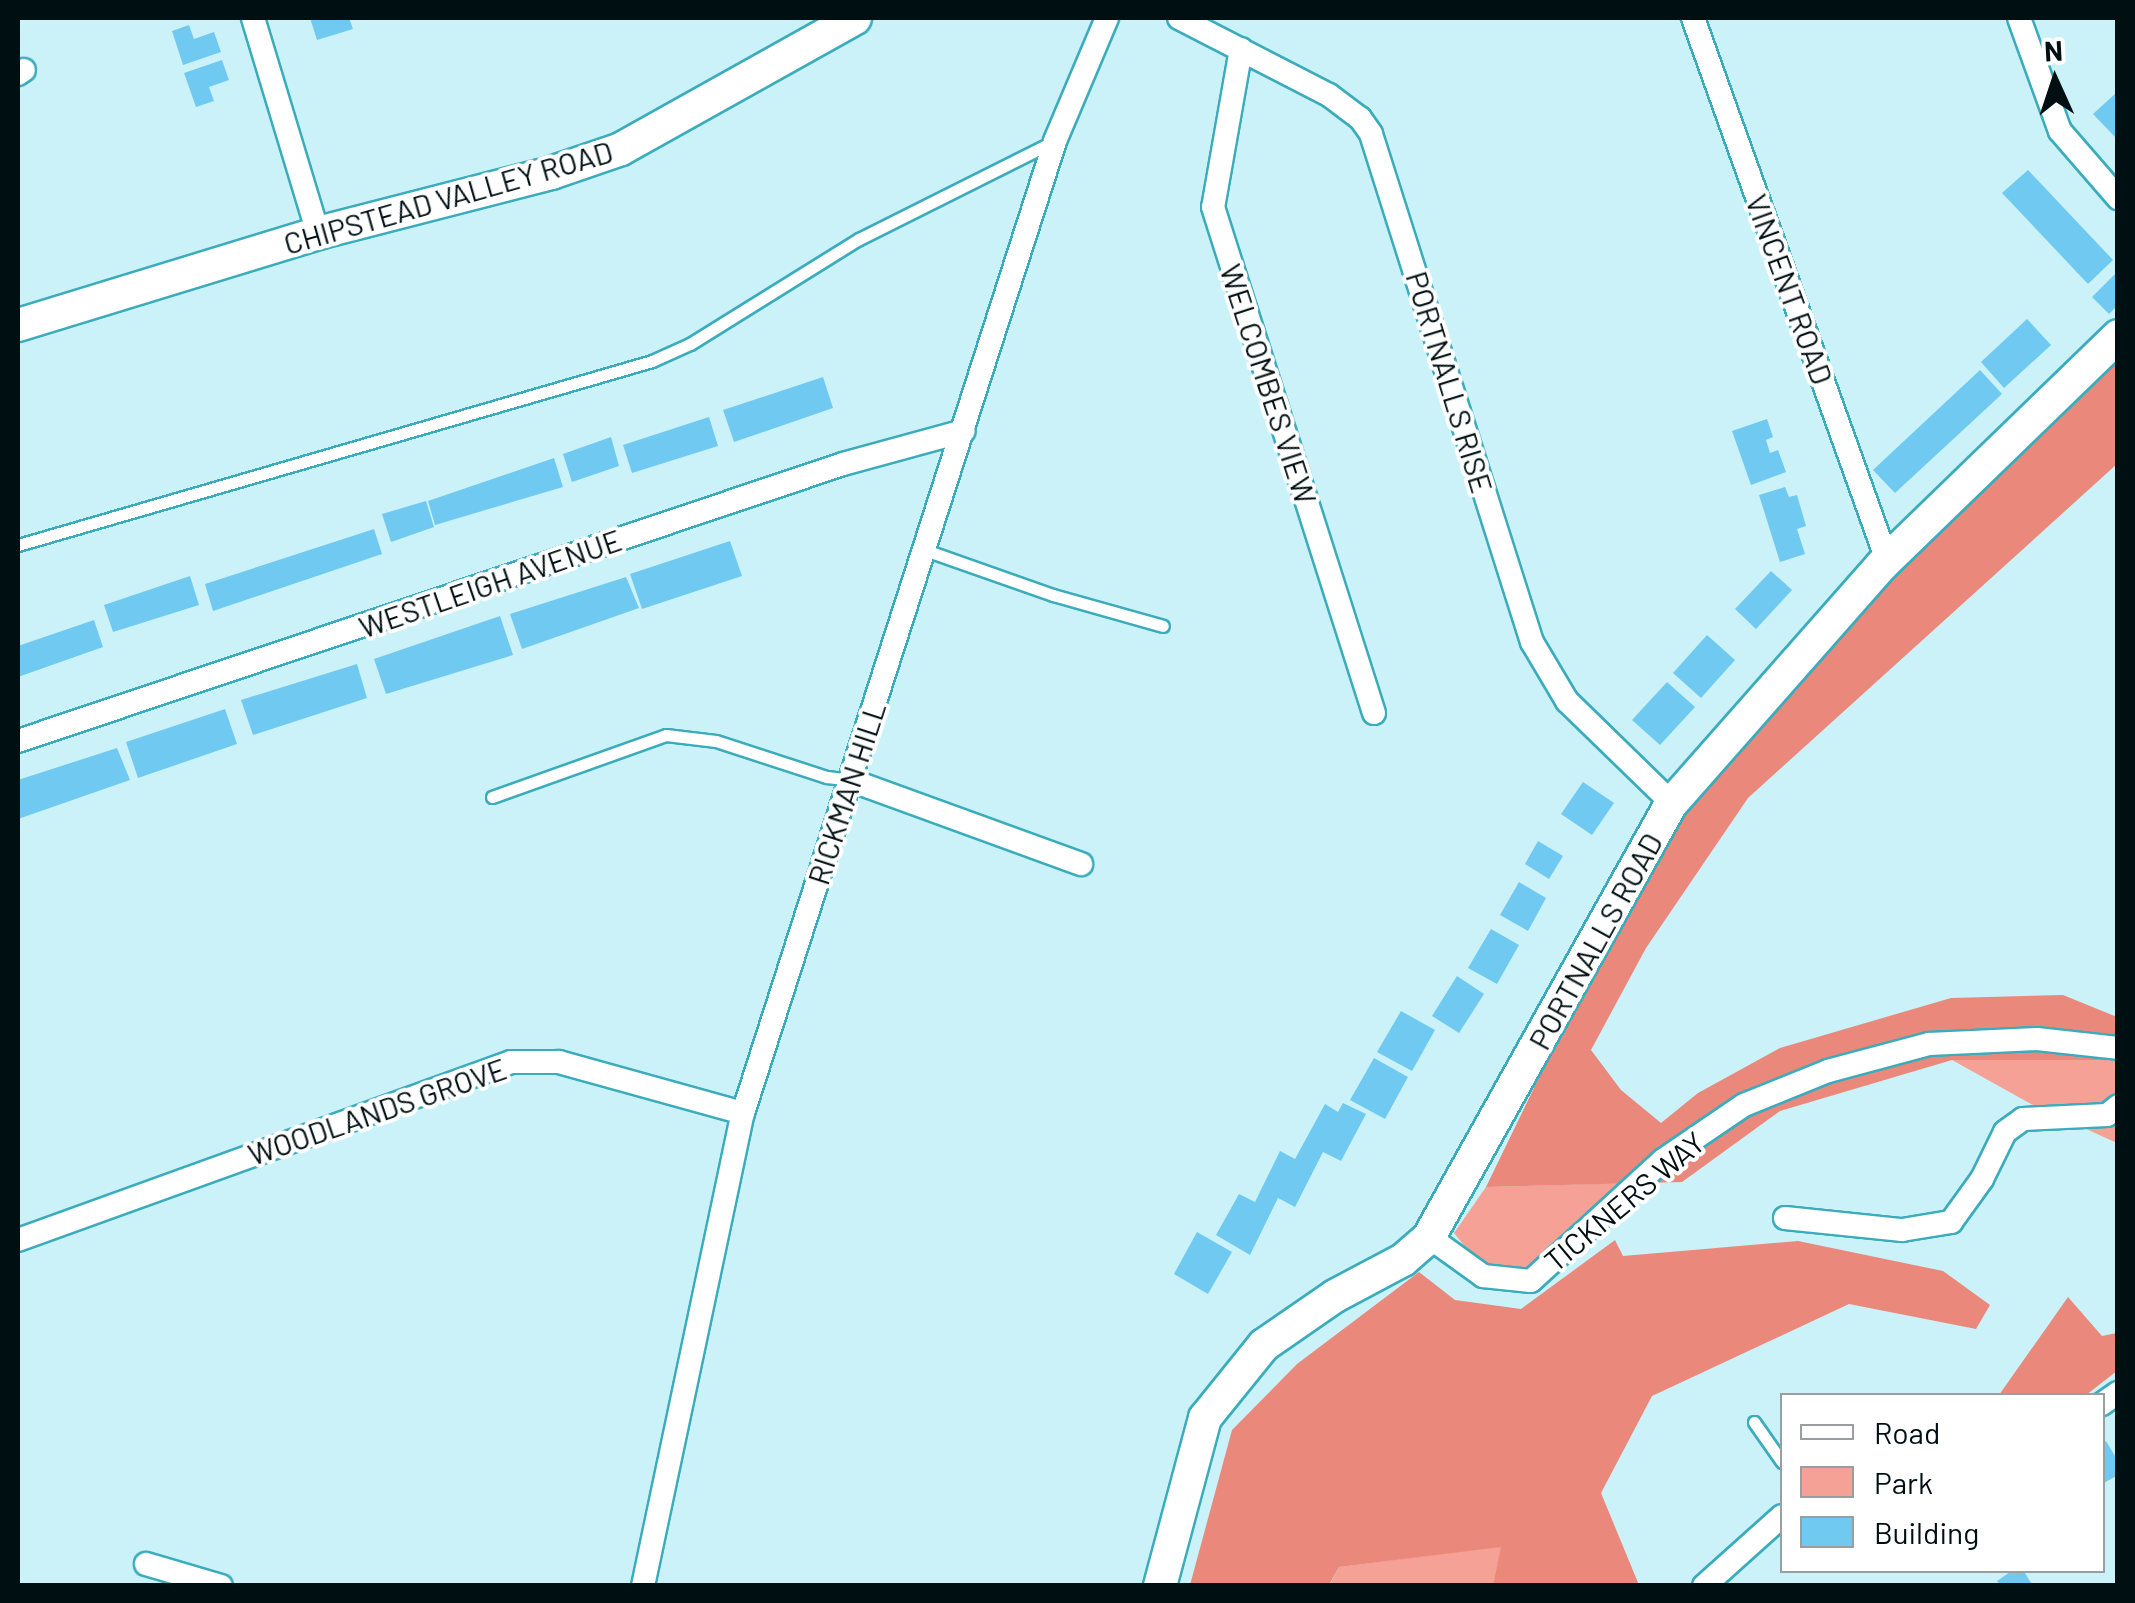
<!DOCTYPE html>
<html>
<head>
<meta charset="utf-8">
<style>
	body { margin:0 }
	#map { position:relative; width:2135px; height:1603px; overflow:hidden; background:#cbf2f8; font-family:Barlow,sans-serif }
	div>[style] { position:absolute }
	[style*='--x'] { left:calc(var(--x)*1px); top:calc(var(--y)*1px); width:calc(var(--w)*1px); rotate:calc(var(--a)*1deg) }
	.green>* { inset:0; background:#f5a195 }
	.forest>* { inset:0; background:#ea887b }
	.building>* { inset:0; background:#70c9f0 }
	.roads { filter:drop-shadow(2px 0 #3bacbc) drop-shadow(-2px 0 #3bacbc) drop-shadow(0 2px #3bacbc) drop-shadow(0 -2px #3bacbc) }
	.lane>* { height:11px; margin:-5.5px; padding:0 5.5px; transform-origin:5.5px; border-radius:5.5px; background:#fff }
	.street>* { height:22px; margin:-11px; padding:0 11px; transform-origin:11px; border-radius:11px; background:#fff }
	.secondary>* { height:32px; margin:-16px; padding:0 16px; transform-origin:16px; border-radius:16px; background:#fff }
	span { translate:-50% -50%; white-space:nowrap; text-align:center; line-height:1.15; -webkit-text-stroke:8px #fff; paint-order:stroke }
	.street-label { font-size:30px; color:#000f12 }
	.frame { position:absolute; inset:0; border:20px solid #000f12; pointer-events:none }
	.legend { position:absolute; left:1780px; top:1393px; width:325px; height:180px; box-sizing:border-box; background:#fff; border:2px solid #999fa0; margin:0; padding:12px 18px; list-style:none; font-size:30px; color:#000f12 }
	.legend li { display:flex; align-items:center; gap:20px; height:50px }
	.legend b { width:50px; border:2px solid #999fa0 }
	.north { position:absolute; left:2005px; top:30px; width:100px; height:100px; -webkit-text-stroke:8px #fff; paint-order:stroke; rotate:357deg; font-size:28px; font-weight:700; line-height:40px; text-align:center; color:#000f12 }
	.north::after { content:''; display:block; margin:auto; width:35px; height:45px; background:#000f12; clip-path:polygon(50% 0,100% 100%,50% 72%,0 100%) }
</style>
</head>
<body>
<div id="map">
	<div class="green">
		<div style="clip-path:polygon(1952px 1060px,2117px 1060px,2117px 1143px,2031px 1104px)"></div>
		<div style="clip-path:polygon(1629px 1183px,1529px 1270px,1483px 1269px,1454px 1233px,1486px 1187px)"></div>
		<div style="clip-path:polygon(1502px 1546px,1493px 1585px,1329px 1586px,1339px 1567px)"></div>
	</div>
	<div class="forest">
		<div style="clip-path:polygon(2117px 336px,2117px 464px,1748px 798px,1646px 948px,1591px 1050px,1621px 1090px,1661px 1123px,1698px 1093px,1780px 1048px,1951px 998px,2063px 995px,2117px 1017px,2117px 1060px,1952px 1060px,1780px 1111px,1682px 1182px,1486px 1187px,1672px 803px)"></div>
		<div style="clip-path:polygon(1615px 1240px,1623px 1256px,1798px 1241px,1943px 1271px,1990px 1305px,1976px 1329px,1849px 1304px,1652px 1396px,1601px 1493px,1639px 1585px,1493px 1585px,1501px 1547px,1339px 1567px,1329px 1585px,1190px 1585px,1232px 1430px,1297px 1364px,1419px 1272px,1455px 1300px,1521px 1309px)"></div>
		<div style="clip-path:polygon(2068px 1297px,2102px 1336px,2117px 1333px,2117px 1371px,2086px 1395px,1999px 1395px)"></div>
	</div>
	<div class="building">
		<div style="clip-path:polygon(310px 18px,349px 18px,353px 29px,317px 40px)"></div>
		<div style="clip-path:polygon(189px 25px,194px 39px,214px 32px,221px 52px,183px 65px,172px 31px)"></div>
		<div style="clip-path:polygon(222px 60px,229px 80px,209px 87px,214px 101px,196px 107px,184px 73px)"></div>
		<div style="clip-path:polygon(2116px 93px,2118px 95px,2118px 140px,2093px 114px)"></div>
		<div style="clip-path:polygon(2028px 170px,2113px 260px,2088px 284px,2002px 193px)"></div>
		<div style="clip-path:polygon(2118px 271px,2118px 305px,2109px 314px,2092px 297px)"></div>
		<div style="clip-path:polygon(2027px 319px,2051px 345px,2004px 388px,1981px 362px)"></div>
		<div style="clip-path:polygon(1980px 370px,2002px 394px,1895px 493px,1873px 470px)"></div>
		<div style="clip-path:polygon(823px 377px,833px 408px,734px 442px,723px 410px)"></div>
		<div style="clip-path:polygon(709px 417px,718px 446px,632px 473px,623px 445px)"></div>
		<div style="clip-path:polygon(1767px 419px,1773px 437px,1766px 440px,1770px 453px,1778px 450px,1786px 472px,1751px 485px,1732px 431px)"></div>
		<div style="clip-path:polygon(611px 437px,619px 466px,572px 482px,563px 454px)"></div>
		<div style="clip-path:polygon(554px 458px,563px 487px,435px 525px,428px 501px)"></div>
		<div style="clip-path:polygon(1785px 487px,1789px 497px,1797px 495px,1806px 526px,1797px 529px,1805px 554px,1780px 562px,1759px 495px)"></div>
		<div style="clip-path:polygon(426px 501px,434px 527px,391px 542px,382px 514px)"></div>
		<div style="clip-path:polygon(374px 529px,382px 554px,213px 611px,205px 584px)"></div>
		<div style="clip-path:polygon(730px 541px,742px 576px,642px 609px,630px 574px)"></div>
		<div style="clip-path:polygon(1771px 571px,1792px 590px,1756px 629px,1735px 609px)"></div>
		<div style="clip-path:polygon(190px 576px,199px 605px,113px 632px,104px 605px)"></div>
		<div style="clip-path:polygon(626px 577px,639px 608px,522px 649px,510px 614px)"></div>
		<div style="clip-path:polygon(500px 616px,513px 655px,386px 694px,374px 659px)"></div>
		<div style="clip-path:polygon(94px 620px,103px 647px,18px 677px,18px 646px)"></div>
		<div style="clip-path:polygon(1707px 635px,1735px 660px,1701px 698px,1673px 673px)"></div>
		<div style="clip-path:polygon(357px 664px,367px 698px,253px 735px,241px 700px)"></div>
		<div style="clip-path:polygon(1667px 682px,1695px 707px,1660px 745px,1632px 720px)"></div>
		<div style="clip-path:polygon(225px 709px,237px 744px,138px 778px,126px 742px)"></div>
		<div style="clip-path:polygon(117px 748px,130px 780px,18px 819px,18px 780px)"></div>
		<div style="clip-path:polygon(1583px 782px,1614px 803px,1592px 835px,1561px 814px)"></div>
		<div style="clip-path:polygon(1538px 841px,1563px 856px,1549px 879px,1525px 864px)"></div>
		<div style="clip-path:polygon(1519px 882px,1546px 898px,1528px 931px,1500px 915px)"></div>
		<div style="clip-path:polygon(1491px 929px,1519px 945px,1497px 984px,1468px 968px)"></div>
		<div style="clip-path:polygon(1457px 976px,1484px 994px,1459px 1033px,1432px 1016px)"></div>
		<div style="clip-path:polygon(1401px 1011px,1435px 1030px,1412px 1071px,1377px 1052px)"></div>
		<div style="clip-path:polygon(1374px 1058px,1408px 1077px,1385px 1119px,1350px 1100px)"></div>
		<div style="clip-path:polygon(1343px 1103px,1366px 1114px,1341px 1161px,1323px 1152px,1295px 1207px,1278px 1198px,1250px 1255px,1216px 1235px,1239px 1194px,1255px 1202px,1280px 1151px,1295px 1159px,1325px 1104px,1338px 1112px)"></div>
		<div style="clip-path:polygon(1197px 1232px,1232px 1252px,1208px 1294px,1174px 1274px)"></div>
		<div style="clip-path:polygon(2106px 1441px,2118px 1461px,2118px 1475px,2102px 1484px,2102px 1444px)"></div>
		<div style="clip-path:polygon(2013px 1570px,2023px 1570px,2033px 1586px,2001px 1586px,1997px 1581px)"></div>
	</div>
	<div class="roads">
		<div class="lane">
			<div style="--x:18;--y:545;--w:660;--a:-16.18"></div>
			<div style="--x:652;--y:361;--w:42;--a:-24.1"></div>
			<div style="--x:690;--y:344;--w:199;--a:-31.9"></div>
			<div style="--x:859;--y:239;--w:215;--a:-26.6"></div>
			<div style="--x:925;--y:550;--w:136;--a:19.4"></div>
			<div style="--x:1053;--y:595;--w:114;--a:15.7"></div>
			<div style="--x:492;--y:797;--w:185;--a:-19.6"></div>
			<div style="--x:666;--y:735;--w:50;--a:6.8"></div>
			<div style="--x:716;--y:741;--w:117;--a:18"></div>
			<div style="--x:827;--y:777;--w:23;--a:7"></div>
			<div style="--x:1754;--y:1422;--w:49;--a:55"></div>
		</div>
		<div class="street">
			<div style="--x:253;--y:18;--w:225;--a:73.2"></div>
			<div style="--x:1179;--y:18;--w:169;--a:27.2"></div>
			<div style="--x:1329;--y:95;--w:39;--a:37"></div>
			<div style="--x:1360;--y:118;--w:19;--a:55"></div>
			<div style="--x:1371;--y:134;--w:533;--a:72.42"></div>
			<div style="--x:1532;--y:642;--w:69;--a:59.3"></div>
			<div style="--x:1567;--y:701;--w:146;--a:44.2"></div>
			<div style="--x:1693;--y:18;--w:576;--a:70.31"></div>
			<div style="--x:2019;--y:18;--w:120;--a:70.1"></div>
			<div style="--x:2060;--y:131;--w:89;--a:49.1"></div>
			<div style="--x:1241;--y:49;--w:160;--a:100"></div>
			<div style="--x:1213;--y:207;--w:531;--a:72.35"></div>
			<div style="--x:18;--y:74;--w:7;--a:-34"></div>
			<div style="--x:18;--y:741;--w:870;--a:-18.56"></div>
			<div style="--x:843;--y:464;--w:125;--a:-15.3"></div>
			<div style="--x:850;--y:780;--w:246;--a:20"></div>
			<div style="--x:1785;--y:1218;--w:118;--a:5.9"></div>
			<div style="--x:1902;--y:1230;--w:50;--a:-9.3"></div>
			<div style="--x:1951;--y:1222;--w:53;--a:-54.2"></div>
			<div style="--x:1982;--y:1179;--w:52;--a:-63.9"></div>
			<div style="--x:2005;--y:1132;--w:22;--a:-36"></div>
			<div style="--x:2023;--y:1119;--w:84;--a:-2.7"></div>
			<div style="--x:2107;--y:1115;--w:14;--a:-39"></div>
			<div style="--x:1429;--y:1237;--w:67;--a:35.8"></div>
			<div style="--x:1483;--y:1276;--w:48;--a:5.9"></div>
			<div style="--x:1531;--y:1281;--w:179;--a:-42.5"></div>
			<div style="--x:1663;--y:1160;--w:98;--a:-34.2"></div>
			<div style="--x:1744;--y:1105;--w:91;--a:-22"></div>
			<div style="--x:1828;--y:1071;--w:105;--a:-15"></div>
			<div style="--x:1929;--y:1044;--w:108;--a:-2.7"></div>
			<div style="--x:2037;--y:1039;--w:81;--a:6.3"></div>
			<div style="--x:18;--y:1240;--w:524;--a:-19.85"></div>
			<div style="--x:511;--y:1062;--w:48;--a:0"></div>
			<div style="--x:559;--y:1062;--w:191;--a:15.5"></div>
			<div style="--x:2102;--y:1404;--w:19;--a:-35"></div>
			<div style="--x:146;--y:1564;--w:78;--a:16.3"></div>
			<div style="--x:643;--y:1586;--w:483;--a:-78.1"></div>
			<div style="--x:743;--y:1113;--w:1021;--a:-72.2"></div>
			<div style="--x:1055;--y:141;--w:134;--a:-67.1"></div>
			<div style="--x:1704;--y:1586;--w:105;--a:-41.9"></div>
		</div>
		<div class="secondary">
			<div style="--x:18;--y:325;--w:314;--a:-17"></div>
			<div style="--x:318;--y:233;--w:241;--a:-14.4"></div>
			<div style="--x:551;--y:173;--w:74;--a:-18.9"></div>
			<div style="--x:621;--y:149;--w:268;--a:-29.2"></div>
			<div style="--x:1160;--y:1586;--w:174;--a:-75"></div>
			<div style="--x:1205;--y:1418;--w:94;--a:-51.1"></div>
			<div style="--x:1264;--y:1345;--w:86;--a:-34.6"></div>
			<div style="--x:1335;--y:1296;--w:77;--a:-27.9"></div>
			<div style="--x:1403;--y:1260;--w:35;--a:-41"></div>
			<div style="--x:1429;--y:1237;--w:497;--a:-60.8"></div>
			<div style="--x:1672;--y:803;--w:317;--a:-48.6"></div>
			<div style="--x:1882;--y:565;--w:329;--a:-44.1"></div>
		</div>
	</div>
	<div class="street-label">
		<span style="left:448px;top:197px;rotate:-16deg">CHIPSTEAD VALLEY ROAD</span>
		<span style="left:1790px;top:289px;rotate:70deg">VINCENT ROAD</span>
		<span style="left:1450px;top:382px;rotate:73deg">PORTNALLS RISE</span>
		<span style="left:1269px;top:384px;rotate:72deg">WELCOMBES VIEW</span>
		<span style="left:490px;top:583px;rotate:-19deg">WESTLEIGH AVENUE</span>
		<span style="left:846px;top:793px;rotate:-72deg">RICKMAN HILL</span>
		<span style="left:1595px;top:941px;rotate:-61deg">PORTNALLS ROAD</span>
		<span style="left:377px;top:1111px;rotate:-19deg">WOODLANDS GROVE</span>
		<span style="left:1624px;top:1201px;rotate:-40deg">TICKNERS WAY</span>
	</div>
	<div class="frame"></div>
	<ul class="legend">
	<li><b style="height:12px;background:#fff"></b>Road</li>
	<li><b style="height:28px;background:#f5a195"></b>Park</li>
	<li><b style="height:28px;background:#70c9f0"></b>Building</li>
	</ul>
	<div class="north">N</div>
</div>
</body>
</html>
